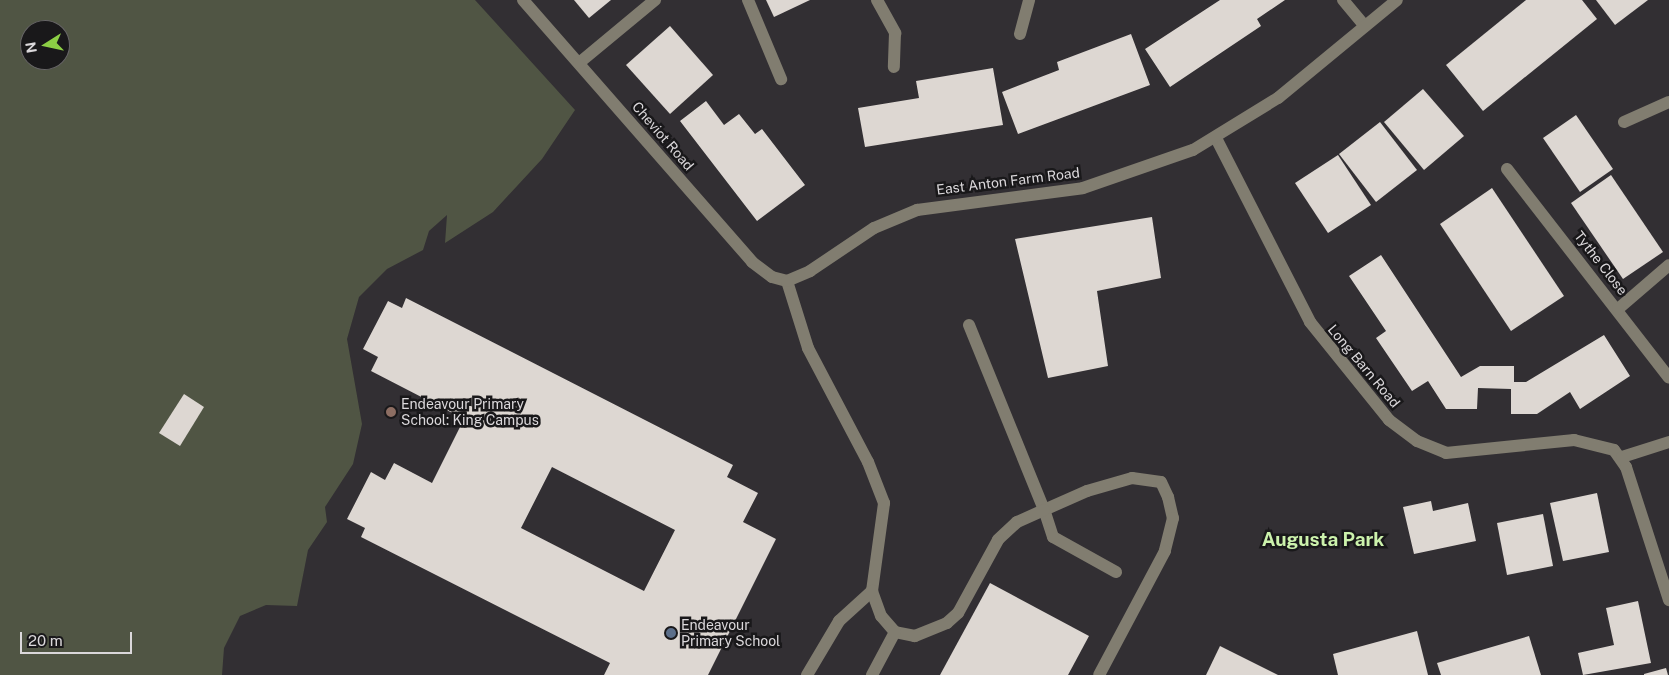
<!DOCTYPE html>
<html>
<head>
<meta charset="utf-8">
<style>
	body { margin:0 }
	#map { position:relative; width:1669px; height:675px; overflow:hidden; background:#322f33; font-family:"Public Sans",sans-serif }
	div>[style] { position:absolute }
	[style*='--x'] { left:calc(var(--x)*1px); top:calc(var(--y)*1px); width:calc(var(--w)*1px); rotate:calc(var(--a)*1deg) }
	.green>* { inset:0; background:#505544 }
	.building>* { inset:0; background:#ddd7d2 }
	.minor>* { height:12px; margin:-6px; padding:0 6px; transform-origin:6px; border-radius:6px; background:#817d70 }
	.dots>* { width:14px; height:14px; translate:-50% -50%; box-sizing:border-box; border:2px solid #19181a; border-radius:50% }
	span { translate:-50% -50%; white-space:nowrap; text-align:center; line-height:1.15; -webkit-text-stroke:5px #19181a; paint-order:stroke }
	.street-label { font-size:14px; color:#dbd8db }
	.poi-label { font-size:14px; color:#dbd8db }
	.left { translate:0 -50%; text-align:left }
	.district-label { font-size:19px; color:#ccf2ac; font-weight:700 }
	.north { position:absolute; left:20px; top:20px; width:50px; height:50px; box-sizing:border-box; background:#19181a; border:1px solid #676567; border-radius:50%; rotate:260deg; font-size:14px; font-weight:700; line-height:20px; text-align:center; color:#dbd8db }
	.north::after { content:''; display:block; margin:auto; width:18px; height:22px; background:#8cce45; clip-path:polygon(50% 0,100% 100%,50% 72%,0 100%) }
	.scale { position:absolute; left:20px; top:632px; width:112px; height:22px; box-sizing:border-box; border:2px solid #dbd8db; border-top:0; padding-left:6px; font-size:15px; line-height:18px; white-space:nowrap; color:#dbd8db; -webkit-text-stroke:4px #19181a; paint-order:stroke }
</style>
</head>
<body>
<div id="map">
	<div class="green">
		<div style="clip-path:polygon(evenodd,0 0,475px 0,575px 110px,542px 159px,493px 212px,445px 243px,447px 215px,429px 231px,423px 250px,387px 269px,359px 297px,347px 339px,362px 424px,353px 464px,325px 507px,327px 522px,308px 550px,297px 606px,266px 605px,240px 616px,224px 648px,222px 675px,0 675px,0 0,30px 30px,60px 30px,60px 60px,30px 60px,30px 30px)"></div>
	</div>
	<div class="building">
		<div style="clip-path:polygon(574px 0,611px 0,589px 18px)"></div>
		<div style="clip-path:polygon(766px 0,810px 0,774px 17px)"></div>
		<div style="clip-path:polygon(1220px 0,1285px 0,1257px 19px,1261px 26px,1170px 87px,1145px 49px)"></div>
		<div style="clip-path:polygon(1526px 0,1582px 0,1597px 19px,1483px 111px,1446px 65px)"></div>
		<div style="clip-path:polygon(1596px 0,1648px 0,1615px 25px)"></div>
		<div style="clip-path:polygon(670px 26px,713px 75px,670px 114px,626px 65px)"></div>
		<div style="clip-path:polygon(1131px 34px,1150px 85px,1018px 134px,1002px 92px,1059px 70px,1057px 62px)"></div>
		<div style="clip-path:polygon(993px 68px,1003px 125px,865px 147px,858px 108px,919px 98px,916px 81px)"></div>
		<div style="clip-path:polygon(1423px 89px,1464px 136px,1424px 170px,1384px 122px)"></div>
		<div style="clip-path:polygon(706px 101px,724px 125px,739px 114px,755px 134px,762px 129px,805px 185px,757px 221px,680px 121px)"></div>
		<div style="clip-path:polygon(1576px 115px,1613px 169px,1580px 192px,1543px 138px)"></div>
		<div style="clip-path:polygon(1380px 122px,1417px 170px,1376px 202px,1339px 154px)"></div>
		<div style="clip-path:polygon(1338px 155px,1371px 205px,1328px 233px,1295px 183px)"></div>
		<div style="clip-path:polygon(1611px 175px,1663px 252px,1623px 279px,1571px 203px)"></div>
		<div style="clip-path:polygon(1492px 188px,1564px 296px,1511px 331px,1440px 224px)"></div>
		<div style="clip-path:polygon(1152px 217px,1161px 278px,1097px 291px,1108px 366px,1048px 378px,1015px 239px)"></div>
		<div style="clip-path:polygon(1381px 255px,1461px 377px,1480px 366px,1514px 366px,1514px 382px,1526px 382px,1604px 335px,1630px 376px,1580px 409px,1570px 392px,1537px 414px,1511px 414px,1511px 389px,1478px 388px,1477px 409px,1446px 409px,1428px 381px,1412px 391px,1376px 338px,1386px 331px,1349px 276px)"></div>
		<div style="clip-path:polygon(evenodd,406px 298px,733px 465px,727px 477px,758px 493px,743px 522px,776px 539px,708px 675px,604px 675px,610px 663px,361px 537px,365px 528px,347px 519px,371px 472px,385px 480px,394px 463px,432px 483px,464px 419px,371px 371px,378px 357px,363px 349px,388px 301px,402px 308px,406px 298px,552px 467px,675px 530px,644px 591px,521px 528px,552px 467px)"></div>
		<div style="clip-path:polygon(184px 394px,204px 407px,180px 446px,159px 433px)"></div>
		<div style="clip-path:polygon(1597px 493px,1609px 552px,1563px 561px,1550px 503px)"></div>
		<div style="clip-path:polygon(1431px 501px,1433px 511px,1468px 503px,1476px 541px,1414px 554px,1403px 507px)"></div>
		<div style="clip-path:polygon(1543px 514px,1553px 566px,1507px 575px,1497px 523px)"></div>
		<div style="clip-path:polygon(990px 583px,1089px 636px,1068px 675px,940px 675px)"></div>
		<div style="clip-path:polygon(1638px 601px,1651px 663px,1583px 675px,1578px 653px,1614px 645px,1606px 608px)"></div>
		<div style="clip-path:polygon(1417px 631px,1428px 675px,1338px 675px,1333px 654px)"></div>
		<div style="clip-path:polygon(1529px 636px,1541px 675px,1441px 675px,1437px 663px)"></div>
		<div style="clip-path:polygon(1220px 646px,1278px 675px,1206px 675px)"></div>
		<div style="clip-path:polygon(1666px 668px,1668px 675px,1644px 675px,1644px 674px)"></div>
	</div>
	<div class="minor">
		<div style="--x:523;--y:0;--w:348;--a:48.8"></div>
		<div style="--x:752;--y:262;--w:25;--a:37"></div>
		<div style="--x:772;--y:277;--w:16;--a:15"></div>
		<div style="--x:748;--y:0;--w:86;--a:67.3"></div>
		<div style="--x:877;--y:0;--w:38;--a:61"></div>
		<div style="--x:895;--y:33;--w:34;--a:92"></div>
		<div style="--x:1343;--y:0;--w:34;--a:50"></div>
		<div style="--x:1020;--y:34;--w:35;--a:-75"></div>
		<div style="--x:579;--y:63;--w:99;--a:-39.7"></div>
		<div style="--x:1624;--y:122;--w:49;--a:-24"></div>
		<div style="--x:1216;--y:138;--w:207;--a:62.9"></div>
		<div style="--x:1310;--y:322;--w:126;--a:51.1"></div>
		<div style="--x:1389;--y:420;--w:35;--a:37"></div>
		<div style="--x:1417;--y:441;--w:31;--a:22"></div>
		<div style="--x:1446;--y:453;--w:129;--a:-5.8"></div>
		<div style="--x:1574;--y:440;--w:41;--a:14"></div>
		<div style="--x:1614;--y:450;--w:21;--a:55"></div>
		<div style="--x:1626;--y:467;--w:140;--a:72.1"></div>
		<div style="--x:1507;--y:169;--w:264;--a:52.2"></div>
		<div style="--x:1618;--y:309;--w:67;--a:-40.8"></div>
		<div style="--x:969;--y:325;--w:200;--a:67.9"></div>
		<div style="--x:1044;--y:510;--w:47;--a:-23.8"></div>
		<div style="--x:1087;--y:491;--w:47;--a:-16.1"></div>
		<div style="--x:1132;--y:478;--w:29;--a:8"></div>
		<div style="--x:1161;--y:482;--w:17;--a:65"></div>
		<div style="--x:1168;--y:497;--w:22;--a:77"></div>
		<div style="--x:1173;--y:518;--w:34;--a:104"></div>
		<div style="--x:1165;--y:551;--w:140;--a:118"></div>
		<div style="--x:1622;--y:457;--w:49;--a:-17.7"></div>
		<div style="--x:1116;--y:572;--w:72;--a:-150.9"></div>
		<div style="--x:1053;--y:537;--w:28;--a:-108"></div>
		<div style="--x:1044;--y:510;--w:30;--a:156"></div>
		<div style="--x:1017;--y:522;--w:26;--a:137"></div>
		<div style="--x:998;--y:540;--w:83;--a:118.7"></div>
		<div style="--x:958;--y:613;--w:15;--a:138"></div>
		<div style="--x:947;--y:623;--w:35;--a:158"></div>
		<div style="--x:915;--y:636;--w:20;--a:-169"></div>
		<div style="--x:895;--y:632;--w:21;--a:-131"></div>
		<div style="--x:881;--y:616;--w:27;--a:-110"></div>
		<div style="--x:872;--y:591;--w:89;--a:-82.2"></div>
		<div style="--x:884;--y:503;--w:44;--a:-111.3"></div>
		<div style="--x:868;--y:462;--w:129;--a:-117.8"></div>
		<div style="--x:808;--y:348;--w:70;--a:-107.4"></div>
		<div style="--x:787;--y:281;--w:25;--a:-23"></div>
		<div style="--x:810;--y:271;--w:77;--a:-33.9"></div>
		<div style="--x:874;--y:228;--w:47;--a:-22.7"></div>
		<div style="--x:917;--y:210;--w:167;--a:-7.5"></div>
		<div style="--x:1083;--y:188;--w:116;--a:-19.1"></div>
		<div style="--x:1193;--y:150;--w:100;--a:-31.5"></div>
		<div style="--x:1278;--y:98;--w:154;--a:-39.5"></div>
		<div style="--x:807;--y:675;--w:63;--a:-59.3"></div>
		<div style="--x:839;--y:621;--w:45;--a:-42.3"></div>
		<div style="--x:872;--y:675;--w:49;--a:-61.9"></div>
	</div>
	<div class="dots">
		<div style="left:391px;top:412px;background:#8d6e63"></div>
		<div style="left:671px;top:633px;background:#5c6f8a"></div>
	</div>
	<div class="street-label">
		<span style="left:663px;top:136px;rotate:49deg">Cheviot Road</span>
		<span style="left:1008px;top:181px;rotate:-7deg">East Anton Farm Road</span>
		<span style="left:1601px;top:263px;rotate:52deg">Tythe Close</span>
		<span style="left:1364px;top:366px;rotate:50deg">Long Barn Road</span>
	</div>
	<div class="poi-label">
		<span class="left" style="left:401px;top:412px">Endeavour Primary<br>School: King Campus</span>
		<span class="left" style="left:681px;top:633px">Endeavour<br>Primary School</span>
	</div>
	<div class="district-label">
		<span style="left:1323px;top:540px">Augusta Park</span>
	</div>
	<div class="north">N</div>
	<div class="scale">20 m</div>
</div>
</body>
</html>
